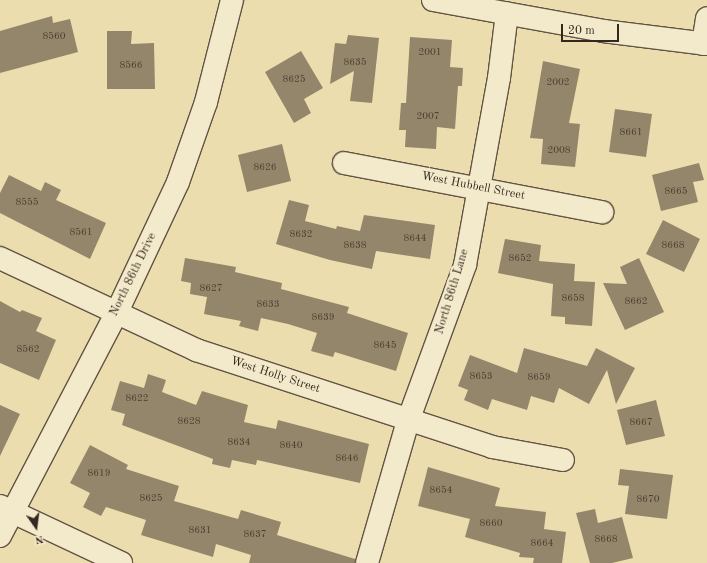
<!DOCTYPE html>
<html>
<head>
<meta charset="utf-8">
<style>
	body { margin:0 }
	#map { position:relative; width:707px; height:563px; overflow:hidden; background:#ecddaf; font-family:"Old Standard TT",serif }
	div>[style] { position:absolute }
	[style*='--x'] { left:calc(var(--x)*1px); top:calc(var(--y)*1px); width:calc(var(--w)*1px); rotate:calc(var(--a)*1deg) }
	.building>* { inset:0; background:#94866a }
	.roads { filter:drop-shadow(1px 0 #625443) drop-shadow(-1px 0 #625443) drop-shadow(0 1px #625443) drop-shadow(0 -1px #625443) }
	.minor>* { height:22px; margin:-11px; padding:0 11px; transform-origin:11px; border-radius:11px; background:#f3e9cb }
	span { translate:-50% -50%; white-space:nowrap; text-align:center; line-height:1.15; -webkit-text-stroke:4px #f3e9cb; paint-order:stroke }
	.number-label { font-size:10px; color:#4c3f32 }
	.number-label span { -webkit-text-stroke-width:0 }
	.street-label { font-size:12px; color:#34271f }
	.north { position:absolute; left:16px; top:507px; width:40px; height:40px; -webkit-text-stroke:3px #f3e9cb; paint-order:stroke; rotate:166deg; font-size:11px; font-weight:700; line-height:16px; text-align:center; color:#34271f }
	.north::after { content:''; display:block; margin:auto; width:14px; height:18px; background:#34271f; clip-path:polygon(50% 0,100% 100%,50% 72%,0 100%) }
	.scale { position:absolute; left:561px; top:24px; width:58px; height:18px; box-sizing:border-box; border:2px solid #34271f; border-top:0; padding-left:5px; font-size:12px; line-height:14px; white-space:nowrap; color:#34271f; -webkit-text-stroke:3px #f3e9cb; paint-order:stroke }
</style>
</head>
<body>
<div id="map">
	<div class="building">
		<div style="clip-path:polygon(52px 16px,53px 23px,70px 19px,78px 52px,0 73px,0 31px)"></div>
		<div style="clip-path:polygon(107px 31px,132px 31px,131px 44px,154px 43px,155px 89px,107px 89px)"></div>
		<div style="clip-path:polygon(348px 35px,379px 38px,372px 103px,350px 101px,354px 71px,330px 84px,335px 43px,346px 44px)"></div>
		<div style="clip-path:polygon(410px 37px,452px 40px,450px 67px,463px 68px,462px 86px,458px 86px,455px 129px,437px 127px,436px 149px,405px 147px,406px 130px,399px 130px,401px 103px,406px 103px)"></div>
		<div style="clip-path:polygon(301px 51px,323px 88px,304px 99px,311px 113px,294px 123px,265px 72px)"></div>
		<div style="clip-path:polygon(543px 61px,580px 69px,569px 123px,580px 124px,575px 167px,541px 164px,543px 139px,530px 138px)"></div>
		<div style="clip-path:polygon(615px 109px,652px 114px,646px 157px,609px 152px)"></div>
		<div style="clip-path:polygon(282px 144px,291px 181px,247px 192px,238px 155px)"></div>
		<div style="clip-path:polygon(699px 163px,704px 180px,693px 182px,698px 202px,661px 211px,652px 175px)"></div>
		<div style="clip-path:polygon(9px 175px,41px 191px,45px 182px,61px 190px,56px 200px,106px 223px,90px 259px,0 213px,0 193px)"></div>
		<div style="clip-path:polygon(289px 200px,309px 205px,305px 221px,336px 229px,337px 226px,360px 231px,364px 215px,435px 225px,430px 259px,376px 251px,372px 269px,330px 260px,276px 244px)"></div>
		<div style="clip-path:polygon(663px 220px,700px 239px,684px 272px,646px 254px)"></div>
		<div style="clip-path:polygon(505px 239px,541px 245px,539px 261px,575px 264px,574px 281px,595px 282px,592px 326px,565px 324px,565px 317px,551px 316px,553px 284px,498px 273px)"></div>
		<div style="clip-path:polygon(185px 258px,236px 267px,235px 272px,282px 283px,281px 289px,349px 307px,347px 313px,408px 333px,396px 371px,335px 352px,333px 357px,311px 351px,317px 333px,288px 324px,261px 318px,258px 331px,239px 326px,241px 321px,204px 314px,207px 297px,190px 294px,191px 283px,181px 281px)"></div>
		<div style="clip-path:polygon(639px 258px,664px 312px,625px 330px,603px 283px,627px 284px,620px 267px)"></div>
		<div style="clip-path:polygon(0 301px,20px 312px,22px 310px,42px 318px,36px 331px,56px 340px,39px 380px,0 363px)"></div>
		<div style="clip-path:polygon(524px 348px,587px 366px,596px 348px,635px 368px,616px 404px,607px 370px,589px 404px,559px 388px,554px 403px,531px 396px,527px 410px,492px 399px,488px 410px,464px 400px,468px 390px,458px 386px,470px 355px,517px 373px)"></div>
		<div style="clip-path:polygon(148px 374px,166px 380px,162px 392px,196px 405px,202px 391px,248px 405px,244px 422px,276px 429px,278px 420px,369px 444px,360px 483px,257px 460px,256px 465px,232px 460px,230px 468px,212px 464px,213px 459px,122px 425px,125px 414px,111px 410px,120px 381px,144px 388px)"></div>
		<div style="clip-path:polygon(656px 400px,665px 436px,626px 445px,617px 410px)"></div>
		<div style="clip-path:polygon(0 405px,20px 414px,0 456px)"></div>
		<div style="clip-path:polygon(90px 445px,128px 465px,126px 469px,179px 486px,174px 501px,238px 519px,241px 510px,281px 522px,277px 535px,355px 559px,355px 563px,249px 563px,251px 555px,216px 544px,213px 557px,141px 535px,146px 520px,106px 507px,101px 516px,83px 507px,90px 493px,70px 483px)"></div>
		<div style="clip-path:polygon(428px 467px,500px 488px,495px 506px,546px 512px,544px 529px,566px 532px,562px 563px,533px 563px,534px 558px,519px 557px,520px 553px,465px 537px,470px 519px,418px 506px)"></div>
		<div style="clip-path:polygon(620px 469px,673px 475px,667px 519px,625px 514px,629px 486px,618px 485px)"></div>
		<div style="clip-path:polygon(595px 509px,598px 523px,622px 517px,633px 558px,612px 563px,590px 563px,576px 513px)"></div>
	</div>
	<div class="roads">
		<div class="minor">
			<div style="--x:433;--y:0;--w:173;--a:10.3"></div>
			<div style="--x:603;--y:31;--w:105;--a:7.1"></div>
			<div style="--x:703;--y:44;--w:26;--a:-81"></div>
			<div style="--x:344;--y:163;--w:263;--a:10.8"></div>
			<div style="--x:0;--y:258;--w:217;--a:25.1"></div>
			<div style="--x:196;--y:350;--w:311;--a:18.1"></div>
			<div style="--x:492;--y:447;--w:72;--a:10.4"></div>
			<div style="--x:0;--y:506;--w:134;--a:25.2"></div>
			<div style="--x:0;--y:536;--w:250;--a:-62.4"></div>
			<div style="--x:116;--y:314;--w:146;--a:-64.8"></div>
			<div style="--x:178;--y:182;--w:85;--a:-70.7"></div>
			<div style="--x:206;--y:102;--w:105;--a:-75.7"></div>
			<div style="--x:367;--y:563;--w:148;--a:-73.9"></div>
			<div style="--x:408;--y:421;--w:166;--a:-69.9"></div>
			<div style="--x:465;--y:265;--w:190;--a:-79.7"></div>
			<div style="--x:499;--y:78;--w:65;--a:-83"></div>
		</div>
	</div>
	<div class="number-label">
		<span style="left:54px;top:37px">8560</span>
		<span style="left:430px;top:53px">2001</span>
		<span style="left:355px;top:63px">8635</span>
		<span style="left:131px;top:66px">8566</span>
		<span style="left:294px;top:80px">8625</span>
		<span style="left:558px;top:83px">2002</span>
		<span style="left:428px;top:117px">2007</span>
		<span style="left:631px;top:133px">8661</span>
		<span style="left:559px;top:151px">2008</span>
		<span style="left:265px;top:168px">8626</span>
		<span style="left:676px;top:192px">8665</span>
		<span style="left:27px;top:203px">8555</span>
		<span style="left:81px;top:233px">8561</span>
		<span style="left:301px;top:235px">8632</span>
		<span style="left:415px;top:239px">8644</span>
		<span style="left:355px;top:246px">8638</span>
		<span style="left:673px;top:246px">8668</span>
		<span style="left:520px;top:259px">8652</span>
		<span style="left:211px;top:289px">8627</span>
		<span style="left:573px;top:299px">8658</span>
		<span style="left:636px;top:302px">8662</span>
		<span style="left:268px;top:305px">8633</span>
		<span style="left:323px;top:318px">8639</span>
		<span style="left:385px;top:346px">8645</span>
		<span style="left:28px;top:350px">8562</span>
		<span style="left:481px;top:377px">8653</span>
		<span style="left:539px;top:378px">8659</span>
		<span style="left:137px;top:399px">8622</span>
		<span style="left:189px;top:422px">8628</span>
		<span style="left:641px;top:423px">8667</span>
		<span style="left:239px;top:443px">8634</span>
		<span style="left:291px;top:446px">8640</span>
		<span style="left:347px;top:459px">8646</span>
		<span style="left:99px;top:474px">8619</span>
		<span style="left:441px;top:491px">8654</span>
		<span style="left:151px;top:499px">8625</span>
		<span style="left:648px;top:500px">8670</span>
		<span style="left:491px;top:524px">8660</span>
		<span style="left:200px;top:531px">8631</span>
		<span style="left:255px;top:535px">8637</span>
		<span style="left:606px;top:540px">8668</span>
		<span style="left:542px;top:544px">8664</span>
	</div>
	<div class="street-label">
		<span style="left:473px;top:187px;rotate:11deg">West Hubbell Street</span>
		<span style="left:134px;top:275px;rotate:-64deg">North 86th Drive</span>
		<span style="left:453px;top:292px;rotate:-73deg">North 86th Lane</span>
		<span style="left:275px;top:376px;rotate:18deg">West Holly Street</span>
	</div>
	<div class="north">N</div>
	<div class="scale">20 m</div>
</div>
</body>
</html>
